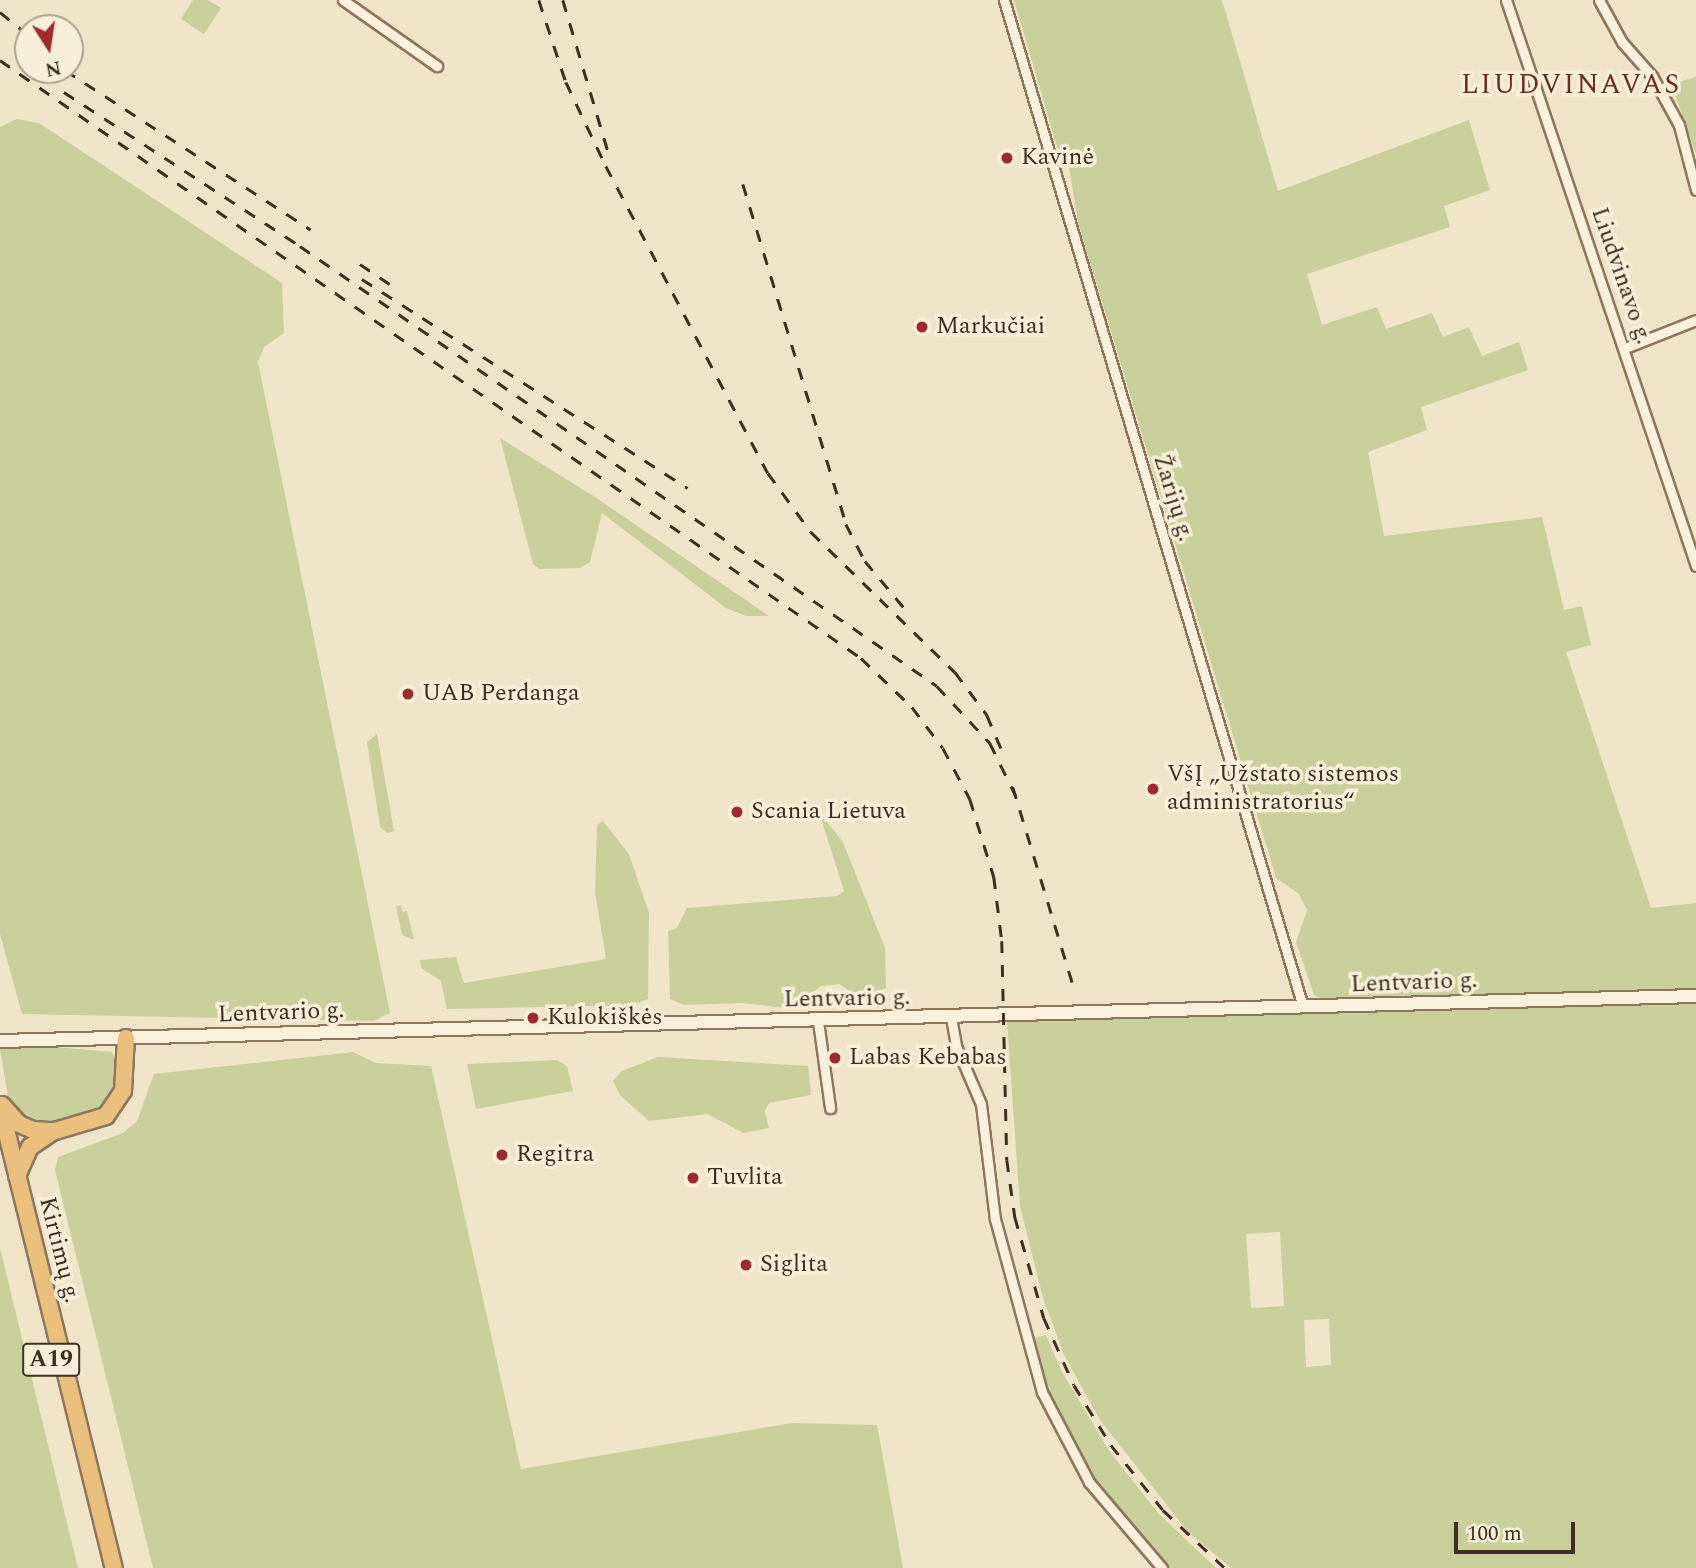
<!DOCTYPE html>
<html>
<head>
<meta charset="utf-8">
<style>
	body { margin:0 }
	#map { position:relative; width:1696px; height:1568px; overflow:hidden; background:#f0e4c8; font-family:Spectral,serif }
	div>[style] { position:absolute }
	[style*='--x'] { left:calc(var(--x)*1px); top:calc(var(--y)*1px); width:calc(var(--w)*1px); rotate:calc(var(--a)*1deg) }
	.green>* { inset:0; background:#c9cf9b }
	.roads { filter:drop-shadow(2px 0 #8d765c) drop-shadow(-2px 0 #8d765c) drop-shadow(0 2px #8d765c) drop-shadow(0 -2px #8d765c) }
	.minor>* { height:9px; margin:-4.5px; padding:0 4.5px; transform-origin:4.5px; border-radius:4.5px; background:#faf1dc }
	.secondary>* { height:12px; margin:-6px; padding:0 6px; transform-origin:6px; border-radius:6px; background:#faf1dc }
	.trunk>* { height:16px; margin:-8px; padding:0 8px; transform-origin:8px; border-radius:8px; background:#eabe7c }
	.rail>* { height:2.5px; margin-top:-1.25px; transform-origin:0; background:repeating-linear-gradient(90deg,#3d2e20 0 12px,transparent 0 24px) }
	.dots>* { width:19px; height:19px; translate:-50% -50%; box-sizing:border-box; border:4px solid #f7eed8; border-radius:50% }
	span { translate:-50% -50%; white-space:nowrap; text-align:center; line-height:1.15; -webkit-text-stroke:7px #f7eed8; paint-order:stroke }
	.shield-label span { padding:2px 5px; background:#f7eed8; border:2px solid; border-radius:5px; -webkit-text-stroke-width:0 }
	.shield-label { font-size:23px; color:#3d2e20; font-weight:700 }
	.poi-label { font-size:24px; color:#3d2e20 }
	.left { translate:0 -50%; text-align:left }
	.street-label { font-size:24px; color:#3d2e20 }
	.quarter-label { font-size:28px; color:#6b2e1e; letter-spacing:2px }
	.north { position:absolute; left:14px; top:14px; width:70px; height:70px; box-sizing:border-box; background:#f7eed8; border:2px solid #ada18e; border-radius:50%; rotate:168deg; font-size:19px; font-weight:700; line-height:28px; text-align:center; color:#3d2e20 }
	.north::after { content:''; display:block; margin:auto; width:24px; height:32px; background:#9e2a2b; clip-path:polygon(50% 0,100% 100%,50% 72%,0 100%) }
	.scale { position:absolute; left:1454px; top:1522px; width:121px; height:32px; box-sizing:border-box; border:4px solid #3d2e20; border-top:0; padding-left:9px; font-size:21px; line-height:24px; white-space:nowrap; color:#3d2e20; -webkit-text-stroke:5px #f7eed8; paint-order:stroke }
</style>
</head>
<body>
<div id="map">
	<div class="green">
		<div style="clip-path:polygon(193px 0,208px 0,221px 8px,204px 34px,181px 19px)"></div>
		<div style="clip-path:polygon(1014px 0,1222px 0,1278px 191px,1469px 120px,1490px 190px,1444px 206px,1450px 227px,1307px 274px,1322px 325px,1377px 307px,1386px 329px,1432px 313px,1443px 337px,1469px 327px,1482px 356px,1519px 342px,1528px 370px,1421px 407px,1427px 430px,1368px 452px,1384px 536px,1542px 517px,1564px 610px,1582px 606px,1591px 645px,1566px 652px,1651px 908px,1696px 903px,1696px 991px,1323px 1000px,1314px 995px,1296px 942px,1307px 910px,1299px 894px,1276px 878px,1078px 222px,1069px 167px,1056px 144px)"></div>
		<div style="clip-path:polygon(1696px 77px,1696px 154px,1671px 84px)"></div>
		<div style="clip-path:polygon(17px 119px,39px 123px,282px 283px,284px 333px,264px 347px,258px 362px,390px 1013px,374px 1021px,22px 1014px,0 934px,0 127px)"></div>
		<div style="clip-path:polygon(500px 438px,595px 497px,769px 616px,746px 616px,726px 608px,602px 513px,590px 562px,580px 568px,539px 569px,533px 564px)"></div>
		<div style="clip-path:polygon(377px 734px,394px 831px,387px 833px,380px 827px,367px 742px)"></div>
		<div style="clip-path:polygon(819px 812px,843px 842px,885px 948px,886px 988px,874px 994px,854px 994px,839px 984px,821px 986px,793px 1009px,742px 1003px,684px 1005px,670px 999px,668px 931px,677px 928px,687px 908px,837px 896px,844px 891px)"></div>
		<div style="clip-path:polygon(603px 821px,629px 854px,649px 913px,648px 999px,633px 1005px,447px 1009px,441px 981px,421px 968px,420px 960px,456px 957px,464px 983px,606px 959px,595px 892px,597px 825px)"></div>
		<div style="clip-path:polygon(401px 905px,402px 912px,407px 911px,414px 940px,402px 935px,396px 906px)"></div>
		<div style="clip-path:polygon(evenodd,1696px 1002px,1696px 1568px,1231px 1568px,1188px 1532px,1100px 1420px,1064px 1355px,1043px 1298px,1020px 1206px,1007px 1022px,1696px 1002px,1280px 1232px,1284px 1306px,1251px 1308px,1246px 1234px,1280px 1232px,1696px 1002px,1329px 1319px,1331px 1365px,1306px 1367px,1304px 1320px,1329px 1319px)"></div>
		<div style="clip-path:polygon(44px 1046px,112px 1052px,117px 1065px,115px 1091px,106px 1106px,95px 1113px,37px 1127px,10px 1109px,0 1049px)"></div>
		<div style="clip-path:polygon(353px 1052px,376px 1063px,431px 1066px,521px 1469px,792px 1423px,877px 1425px,903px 1568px,153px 1568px,55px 1170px,58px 1157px,123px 1133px,137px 1121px,154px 1074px)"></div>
		<div style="clip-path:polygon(658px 1057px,808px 1066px,811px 1095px,769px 1103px,765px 1111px,769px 1128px,743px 1133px,708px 1114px,649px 1121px,620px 1095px,613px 1081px,622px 1071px)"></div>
		<div style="clip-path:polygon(557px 1060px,567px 1066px,573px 1091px,476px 1109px,467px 1064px)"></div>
		<div style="clip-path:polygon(0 1248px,78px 1568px,0 1568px)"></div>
		<div style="clip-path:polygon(1046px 1335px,1062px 1372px,1110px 1452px,1158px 1513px,1216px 1568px,1170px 1568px,1092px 1477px,1047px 1387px,1032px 1339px)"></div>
	</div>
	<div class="roads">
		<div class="minor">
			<div style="--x:343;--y:0;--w:115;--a:35.1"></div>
			<div style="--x:1004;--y:0;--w:1050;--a:73.46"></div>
			<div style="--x:1506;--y:0;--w:597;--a:71.44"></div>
			<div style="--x:1599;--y:0;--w:48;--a:61.3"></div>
			<div style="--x:1622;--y:42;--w:45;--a:48.6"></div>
			<div style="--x:1652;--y:76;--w:56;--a:61.1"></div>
			<div style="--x:1679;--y:125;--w:67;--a:75.3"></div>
			<div style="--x:1625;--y:348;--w:76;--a:-21.5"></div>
			<div style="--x:951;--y:1017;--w:29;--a:80"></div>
			<div style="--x:956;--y:1046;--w:63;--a:66.7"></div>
			<div style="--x:981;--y:1104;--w:116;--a:83.1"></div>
			<div style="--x:995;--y:1219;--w:179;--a:74.8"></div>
			<div style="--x:1042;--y:1392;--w:102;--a:62.4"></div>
			<div style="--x:1089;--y:1482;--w:113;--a:49.7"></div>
			<div style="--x:818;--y:1021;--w:88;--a:82.1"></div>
		</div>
		<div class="secondary">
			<div style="--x:0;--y:1041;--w:1697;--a:-1.52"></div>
		</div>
		<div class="trunk">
			<div style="--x:0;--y:1105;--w:477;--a:76.2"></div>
			<div style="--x:2;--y:1105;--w:25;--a:48"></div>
			<div style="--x:19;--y:1124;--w:15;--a:23"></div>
			<div style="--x:33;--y:1130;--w:22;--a:3"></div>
			<div style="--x:55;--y:1131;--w:53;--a:-16.4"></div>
			<div style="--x:106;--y:1116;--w:30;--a:-56"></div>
			<div style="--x:123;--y:1091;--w:53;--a:-86.8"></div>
			<div style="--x:17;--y:1176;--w:32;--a:-66"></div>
			<div style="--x:30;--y:1147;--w:29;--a:-34"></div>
		</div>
	</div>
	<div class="rail">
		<div style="--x:539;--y:0;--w:86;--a:71.8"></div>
		<div style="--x:566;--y:82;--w:93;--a:64.5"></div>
		<div style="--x:606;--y:166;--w:347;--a:62.2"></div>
		<div style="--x:768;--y:473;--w:73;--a:53.9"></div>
		<div style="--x:811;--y:532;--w:201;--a:44.2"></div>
		<div style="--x:955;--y:672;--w:54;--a:53.3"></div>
		<div style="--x:987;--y:715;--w:38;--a:67"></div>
		<div style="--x:563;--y:0;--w:158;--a:73.4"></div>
		<div style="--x:0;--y:12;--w:36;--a:39"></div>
		<div style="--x:0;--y:60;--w:1048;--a:34.78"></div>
		<div style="--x:861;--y:658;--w:71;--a:43.9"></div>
		<div style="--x:912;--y:707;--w:51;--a:52.9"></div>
		<div style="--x:943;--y:748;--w:58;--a:62.1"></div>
		<div style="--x:970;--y:799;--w:82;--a:72.9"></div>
		<div style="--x:994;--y:877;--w:64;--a:82.9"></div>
		<div style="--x:1002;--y:941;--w:219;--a:88.7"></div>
		<div style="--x:1007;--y:1160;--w:58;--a:82"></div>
		<div style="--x:1015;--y:1217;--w:105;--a:74"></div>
		<div style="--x:1044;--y:1318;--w:73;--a:65.9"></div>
		<div style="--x:1074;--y:1385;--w:70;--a:58.3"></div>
		<div style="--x:1111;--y:1445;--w:83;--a:51.3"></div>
		<div style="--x:1163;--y:1510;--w:85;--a:43.1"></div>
		<div style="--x:65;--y:70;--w:293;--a:33"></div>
		<div style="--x:64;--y:92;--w:282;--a:33.1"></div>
		<div style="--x:300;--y:246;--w:774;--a:34.63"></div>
		<div style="--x:937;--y:686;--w:78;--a:47.1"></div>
		<div style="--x:990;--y:743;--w:59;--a:63.9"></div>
		<div style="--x:743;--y:184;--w:355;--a:73.1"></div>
		<div style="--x:846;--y:524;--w:42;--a:62.8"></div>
		<div style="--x:865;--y:561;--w:64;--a:50.1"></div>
		<div style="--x:360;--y:264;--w:36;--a:34"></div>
		<div style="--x:362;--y:279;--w:387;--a:32.7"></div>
		<div style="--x:1013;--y:787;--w:213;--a:73.1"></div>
	</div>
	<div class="dots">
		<div style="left:1007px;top:158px;background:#9e2a2b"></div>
		<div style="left:922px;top:327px;background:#9e2a2b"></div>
		<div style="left:408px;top:694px;background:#9e2a2b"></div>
		<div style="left:1153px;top:789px;background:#9e2a2b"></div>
		<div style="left:737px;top:812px;background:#9e2a2b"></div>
		<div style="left:533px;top:1018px;background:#9e2a2b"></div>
		<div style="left:835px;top:1058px;background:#9e2a2b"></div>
		<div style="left:502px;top:1155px;background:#9e2a2b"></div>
		<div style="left:693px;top:1178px;background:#9e2a2b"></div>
		<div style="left:746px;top:1265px;background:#9e2a2b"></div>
	</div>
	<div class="shield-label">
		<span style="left:51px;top:1360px">A19</span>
	</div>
	<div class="poi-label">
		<span class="left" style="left:1021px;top:158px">Kavinė</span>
		<span class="left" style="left:936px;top:327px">Markučiai</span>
		<span class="left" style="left:422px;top:694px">UAB Perdanga</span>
		<span class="left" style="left:1167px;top:789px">VšĮ „Užstato sistemos<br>administratorius“</span>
		<span class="left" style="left:751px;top:812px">Scania Lietuva</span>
		<span class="left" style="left:547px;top:1018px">Kulokiškės</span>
		<span class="left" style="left:849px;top:1058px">Labas Kebabas</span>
		<span class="left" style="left:516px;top:1155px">Regitra</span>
		<span class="left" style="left:707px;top:1178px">Tuvlita</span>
		<span class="left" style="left:760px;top:1265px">Siglita</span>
	</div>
	<div class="street-label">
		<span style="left:1621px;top:276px;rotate:71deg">Liudvinavo g.</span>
		<span style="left:1173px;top:498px;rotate:73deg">Žarijų g.</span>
		<span style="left:1414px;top:983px;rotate:-2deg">Lentvario g.</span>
		<span style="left:847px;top:999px;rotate:-1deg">Lentvario g.</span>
		<span style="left:281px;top:1013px;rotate:-2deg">Lentvario g.</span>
		<span style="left:59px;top:1250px;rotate:76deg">Kirtimų g.</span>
	</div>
	<div class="quarter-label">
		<span style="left:1571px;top:85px">LIUDVINAVAS</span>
	</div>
	<div class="north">N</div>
	<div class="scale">100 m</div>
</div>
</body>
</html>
